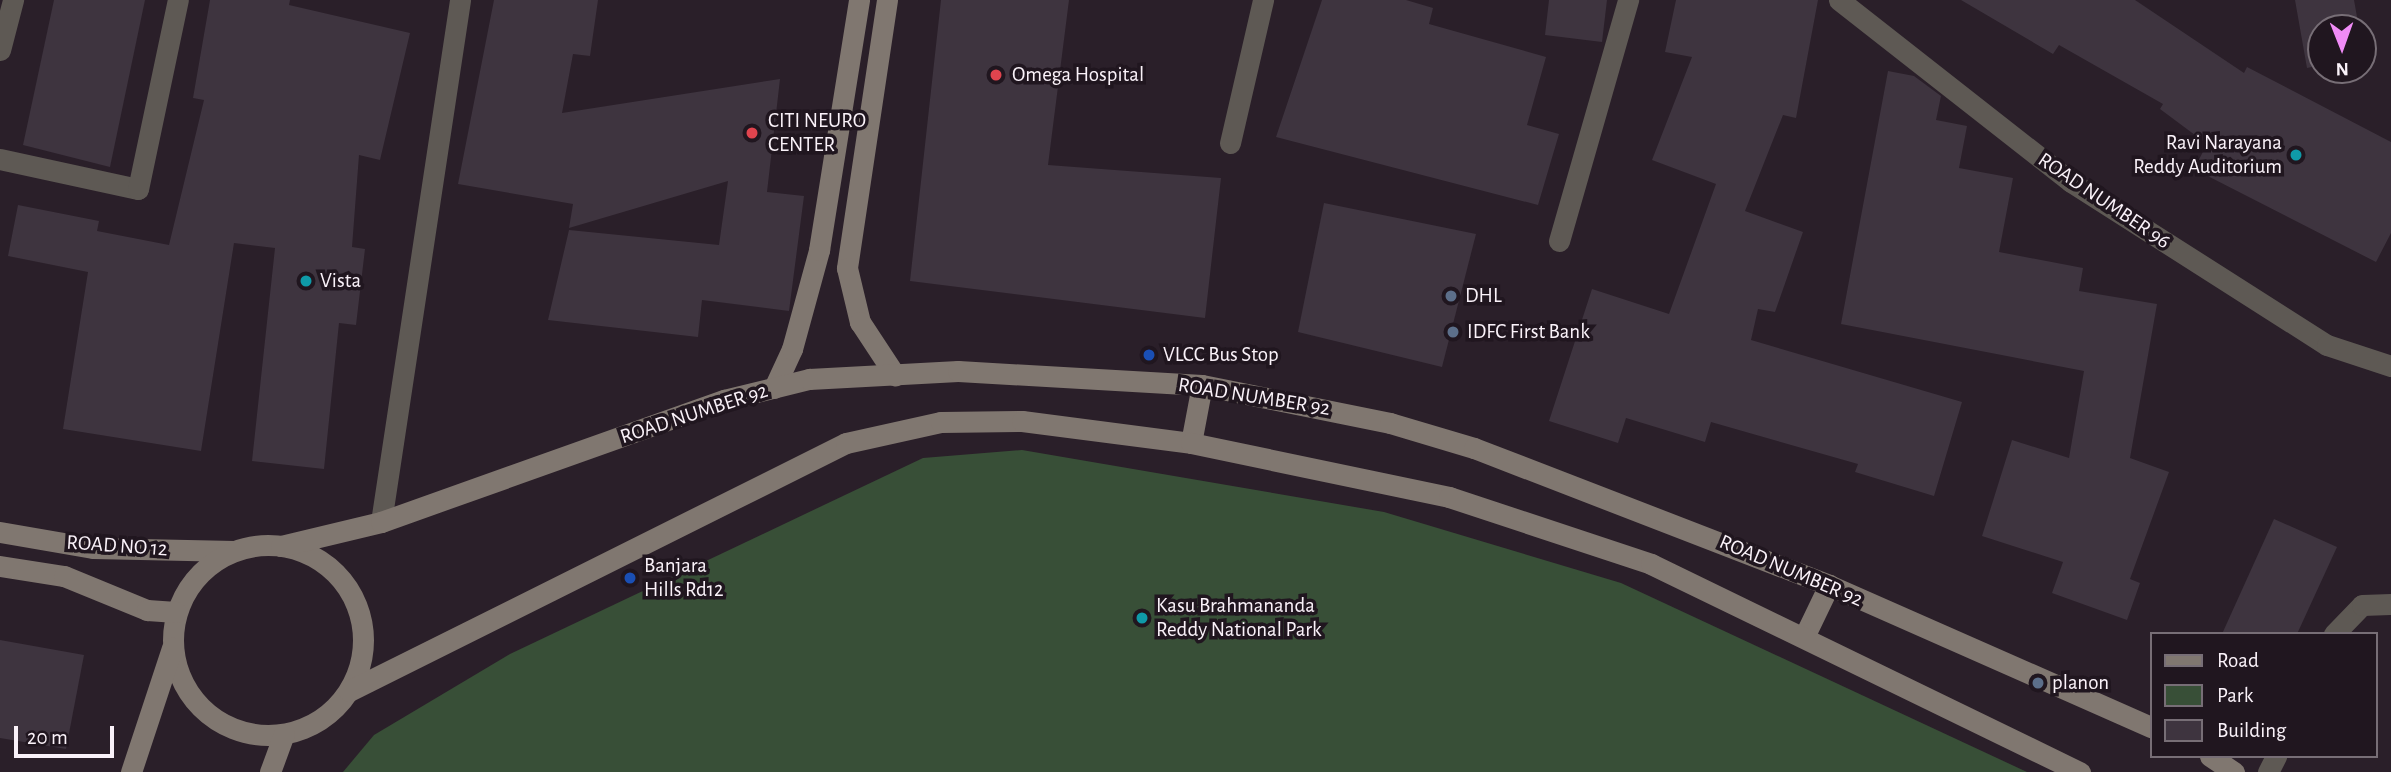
<!DOCTYPE html>
<html>
<head>
<meta charset="utf-8">
<style>
	body { margin:0 }
	#map { position:relative; width:2391px; height:772px; overflow:hidden; background:#2a1f29; font-family:"Alegreya Sans",sans-serif }
	div>[style] { position:absolute }
	[style*='--x'] { left:calc(var(--x)*1px); top:calc(var(--y)*1px); width:calc(var(--w)*1px); rotate:calc(var(--a)*1deg) }
	.green>* { inset:0; background:#384f37 }
	.building>* { inset:0; background:#3e343f }
	.street>* { height:21px; margin:-10.5px; padding:0 10.5px; transform-origin:10.5px; border-radius:10.5px; background:#5e5954 }
	.secondary>* { height:21px; margin:-10.5px; padding:0 10.5px; transform-origin:10.5px; border-radius:10.5px; background:#807770 }
	.secondary>.ring { margin:-10.5px; padding:0; box-sizing:content-box; background:none; border:21px solid #807770; border-radius:50% }
	.dots>* { width:19px; height:19px; translate:-50% -50%; box-sizing:border-box; border:4px solid #20161f; border-radius:50% }
	span { translate:-50% -50%; white-space:nowrap; text-align:center; line-height:1.15; -webkit-text-stroke:7px #20161f; paint-order:stroke }
	.poi-label { font-size:21px; color:#faf2f9 }
	.left { translate:0 -50%; text-align:left }
	.right { translate:-100% -50%; text-align:right }
	.street-label { font-size:21px; color:#faf2f9 }
	.legend { position:absolute; left:2150px; top:632px; width:228px; height:126px; box-sizing:border-box; background:#20161f; border:2px solid #776e76; margin:0; padding:9px 12px; list-style:none; font-size:21px; color:#faf2f9 }
	.legend li { display:flex; align-items:center; gap:14px; height:35px }
	.legend b { width:35px; border:2px solid #776e76 }
	.north { position:absolute; left:2307px; top:14px; width:70px; height:70px; box-sizing:border-box; background:#20161f; border:2px solid #776e76; border-radius:50%; rotate:179deg; font-size:19px; font-weight:700; line-height:28px; text-align:center; color:#faf2f9 }
	.north::after { content:''; display:block; margin:auto; width:24px; height:32px; background:#f08bf6; clip-path:polygon(50% 0,100% 100%,50% 72%,0 100%) }
	.scale { position:absolute; left:14px; top:726px; width:100px; height:32px; box-sizing:border-box; border:4px solid #faf2f9; border-top:0; padding-left:9px; font-size:21px; line-height:24px; white-space:nowrap; color:#faf2f9; -webkit-text-stroke:5px #20161f; paint-order:stroke }
</style>
</head>
<body>
<div id="map">
	<div class="green">
		<div style="clip-path:polygon(1022px 450px,1384px 512px,1621px 583px,2027px 772px,343px 772px,374px 735px,510px 654px,923px 458px)"></div>
	</div>
	<div class="building">
		<div style="clip-path:polygon(54px 0,145px 0,110px 167px,23px 145px)"></div>
		<div style="clip-path:polygon(210px 0,290px 0,289px 5px,410px 33px,380px 160px,359px 155px,352px 247px,365px 249px,356px 325px,339px 323px,324px 469px,252px 461px,275px 248px,234px 243px,201px 451px,63px 429px,88px 272px,8px 256px,18px 205px,99px 221px,97px 231px,169px 245px,204px 100px,193px 98px)"></div>
		<div style="clip-path:polygon(494px 0,598px 0,590px 56px,573px 54px,562px 113px,780px 79px,767px 192px,804px 196px,789px 311px,702px 300px,698px 337px,548px 320px,569px 230px,719px 245px,728px 181px,569px 228px,573px 204px,458px 184px)"></div>
		<div style="clip-path:polygon(941px 0,1069px 0,1048px 165px,1221px 178px,1205px 318px,910px 281px)"></div>
		<div style="clip-path:polygon(1322px 0,1406px 0,1433px 8px,1429px 24px,1546px 57px,1527px 125px,1559px 134px,1538px 205px,1276px 137px)"></div>
		<div style="clip-path:polygon(1549px 0,1607px 0,1602px 42px,1545px 35px)"></div>
		<div style="clip-path:polygon(1676px 0,1818px 0,1796px 118px,1783px 115px,1745px 211px,1803px 232px,1775px 312px,1758px 309px,1751px 340px,1962px 402px,1934px 496px,1855px 472px,1858px 464px,1711px 422px,1705px 442px,1626px 418px,1618px 443px,1549px 421px,1592px 289px,1669px 314px,1716px 184px,1652px 160px,1692px 57px,1665px 52px)"></div>
		<div style="clip-path:polygon(1961px 0,2135px 0,2244px 73px,2247px 67px,2391px 142px,2391px 233px,2376px 262px,2194px 169px,2207px 144px,2160px 109px,2163px 104px,2059px 45px,2053px 54px)"></div>
		<div style="clip-path:polygon(2295px 0,2354px 0,2359px 28px,2321px 28px,2321px 65px,2307px 68px)"></div>
		<div style="clip-path:polygon(1888px 71px,1914px 76px,1941px 96px,1936px 120px,1967px 126px,1959px 168px,2013px 178px,1999px 252px,2083px 268px,2079px 291px,2157px 304px,2130px 458px,2169px 472px,2130px 579px,2140px 583px,2127px 620px,2052px 593px,2063px 562px,1982px 536px,2012px 440px,2069px 458px,2084px 371px,1841px 324px)"></div>
		<div style="clip-path:polygon(1324px 203px,1476px 234px,1442px 367px,1298px 332px)"></div>
		<div style="clip-path:polygon(2274px 519px,2337px 547px,2297px 634px,2222px 634px)"></div>
		<div style="clip-path:polygon(0 640px,84px 655px,66px 749px,0 738px)"></div>
	</div>
	<div class="street">
		<div style="--x:1839;--y:0;--w:295;--a:38.1"></div>
		<div style="--x:2071;--y:182;--w:303;--a:32.5"></div>
		<div style="--x:2327;--y:345;--w:67;--a:18.2"></div>
		<div style="--x:0;--y:50;--w:52;--a:-75.4"></div>
		<div style="--x:1230;--y:143;--w:147;--a:-77"></div>
		<div style="--x:0;--y:159;--w:141;--a:12.3"></div>
		<div style="--x:138;--y:189;--w:193;--a:-78.1"></div>
		<div style="--x:1559;--y:241;--w:251;--a:-74"></div>
		<div style="--x:381;--y:522;--w:528;--a:-81.39"></div>
		<div style="--x:2334;--y:634;--w:40;--a:-46"></div>
		<div style="--x:2362;--y:605;--w:29;--a:-2"></div>
		<div style="--x:2268;--y:772;--w:18;--a:-63"></div>
	</div>
	<div class="secondary">
		<div style="--x:887;--y:0;--w:271;--a:98.5"></div>
		<div style="--x:847;--y:268;--w:56;--a:76.5"></div>
		<div style="--x:860;--y:322;--w:64;--a:56.6"></div>
		<div style="--x:774;--y:388;--w:43;--a:-65.2"></div>
		<div style="--x:792;--y:349;--w:103;--a:-74.7"></div>
		<div style="--x:819;--y:250;--w:253;--a:-80.9"></div>
		<div style="--x:1191;--y:443;--w:59;--a:-79.3"></div>
		<div style="--x:0;--y:532;--w:94;--a:9.8"></div>
		<div style="--x:93;--y:548;--w:141;--a:1.2"></div>
		<div class="ring" style="left:173px;top:545px;width:169px;height:169px"></div>
		<div style="--x:281;--y:546;--w:103;--a:-13.5"></div>
		<div style="--x:381;--y:522;--w:364;--a:-19.6"></div>
		<div style="--x:724;--y:400;--w:88;--a:-13.9"></div>
		<div style="--x:809;--y:379;--w:149;--a:-3.1"></div>
		<div style="--x:958;--y:371;--w:244;--a:3.3"></div>
		<div style="--x:1202;--y:385;--w:192;--a:11.4"></div>
		<div style="--x:1390;--y:423;--w:88;--a:16.6"></div>
		<div style="--x:1474;--y:448;--w:381;--a:21.1"></div>
		<div style="--x:1829;--y:585;--w:352;--a:23.8"></div>
		<div style="--x:0;--y:566;--w:65;--a:8.9"></div>
		<div style="--x:64;--y:576;--w:90;--a:22.3"></div>
		<div style="--x:147;--y:610;--w:29;--a:4"></div>
		<div style="--x:1804;--y:637;--w:58;--a:-64.3"></div>
		<div style="--x:349;--y:691;--w:555;--a:-26.52"></div>
		<div style="--x:846;--y:443;--w:97;--a:-12.5"></div>
		<div style="--x:941;--y:422;--w:81;--a:-0.7"></div>
		<div style="--x:1022;--y:421;--w:170;--a:7.4"></div>
		<div style="--x:1191;--y:443;--w:264;--a:11.8"></div>
		<div style="--x:1449;--y:497;--w:213;--a:18.3"></div>
		<div style="--x:1651;--y:564;--w:477;--a:25.9"></div>
		<div style="--x:2210;--y:756;--w:29;--a:34"></div>
		<div style="--x:131;--y:772;--w:131;--a:-71.7"></div>
		<div style="--x:270;--y:772;--w:40;--a:-69.8"></div>
	</div>
	<div class="dots">
		<div style="left:996px;top:75px;background:#e0444e"></div>
		<div style="left:752px;top:133px;background:#e0444e"></div>
		<div style="left:2296px;top:155px;background:#0f9aa8"></div>
		<div style="left:306px;top:281px;background:#0f9aa8"></div>
		<div style="left:1451px;top:296px;background:#5c6f8a"></div>
		<div style="left:1453px;top:332px;background:#5c6f8a"></div>
		<div style="left:1149px;top:355px;background:#1a4fb4"></div>
		<div style="left:630px;top:578px;background:#1a4fb4"></div>
		<div style="left:1142px;top:618px;background:#0f9aa8"></div>
		<div style="left:2038px;top:683px;background:#5c6f8a"></div>
	</div>
	<div class="poi-label">
		<span class="left" style="left:1012px;top:75px">Omega Hospital</span>
		<span class="left" style="left:768px;top:133px">CITI NEURO<br>CENTER</span>
		<span class="right" style="left:2282px;top:155px">Ravi Narayana<br>Reddy Auditorium</span>
		<span class="left" style="left:320px;top:281px">Vista</span>
		<span class="left" style="left:1465px;top:296px">DHL</span>
		<span class="left" style="left:1467px;top:332px">IDFC First Bank</span>
		<span class="left" style="left:1163px;top:355px">VLCC Bus Stop</span>
		<span class="left" style="left:644px;top:578px">Banjara<br>Hills Rd12</span>
		<span class="left" style="left:1156px;top:618px">Kasu Brahmananda<br>Reddy National Park</span>
		<span class="left" style="left:2052px;top:683px">planon</span>
	</div>
	<div class="street-label">
		<span style="left:2104px;top:201px;rotate:34deg">ROAD NUMBER 96</span>
		<span style="left:1254px;top:397px;rotate:9deg">ROAD NUMBER 92</span>
		<span style="left:694px;top:414px;rotate:-18deg">ROAD NUMBER 92</span>
		<span style="left:117px;top:546px;rotate:4deg">ROAD NO 12</span>
		<span style="left:1791px;top:571px;rotate:23deg">ROAD NUMBER 92</span>
	</div>
	<ul class="legend">
	<li><b style="height:9px;background:#807770"></b>Road</li>
	<li><b style="height:19px;background:#384f37"></b>Park</li>
	<li><b style="height:19px;background:#3e343f"></b>Building</li>
	</ul>
	<div class="north">N</div>
	<div class="scale">20 m</div>
</div>
</body>
</html>
